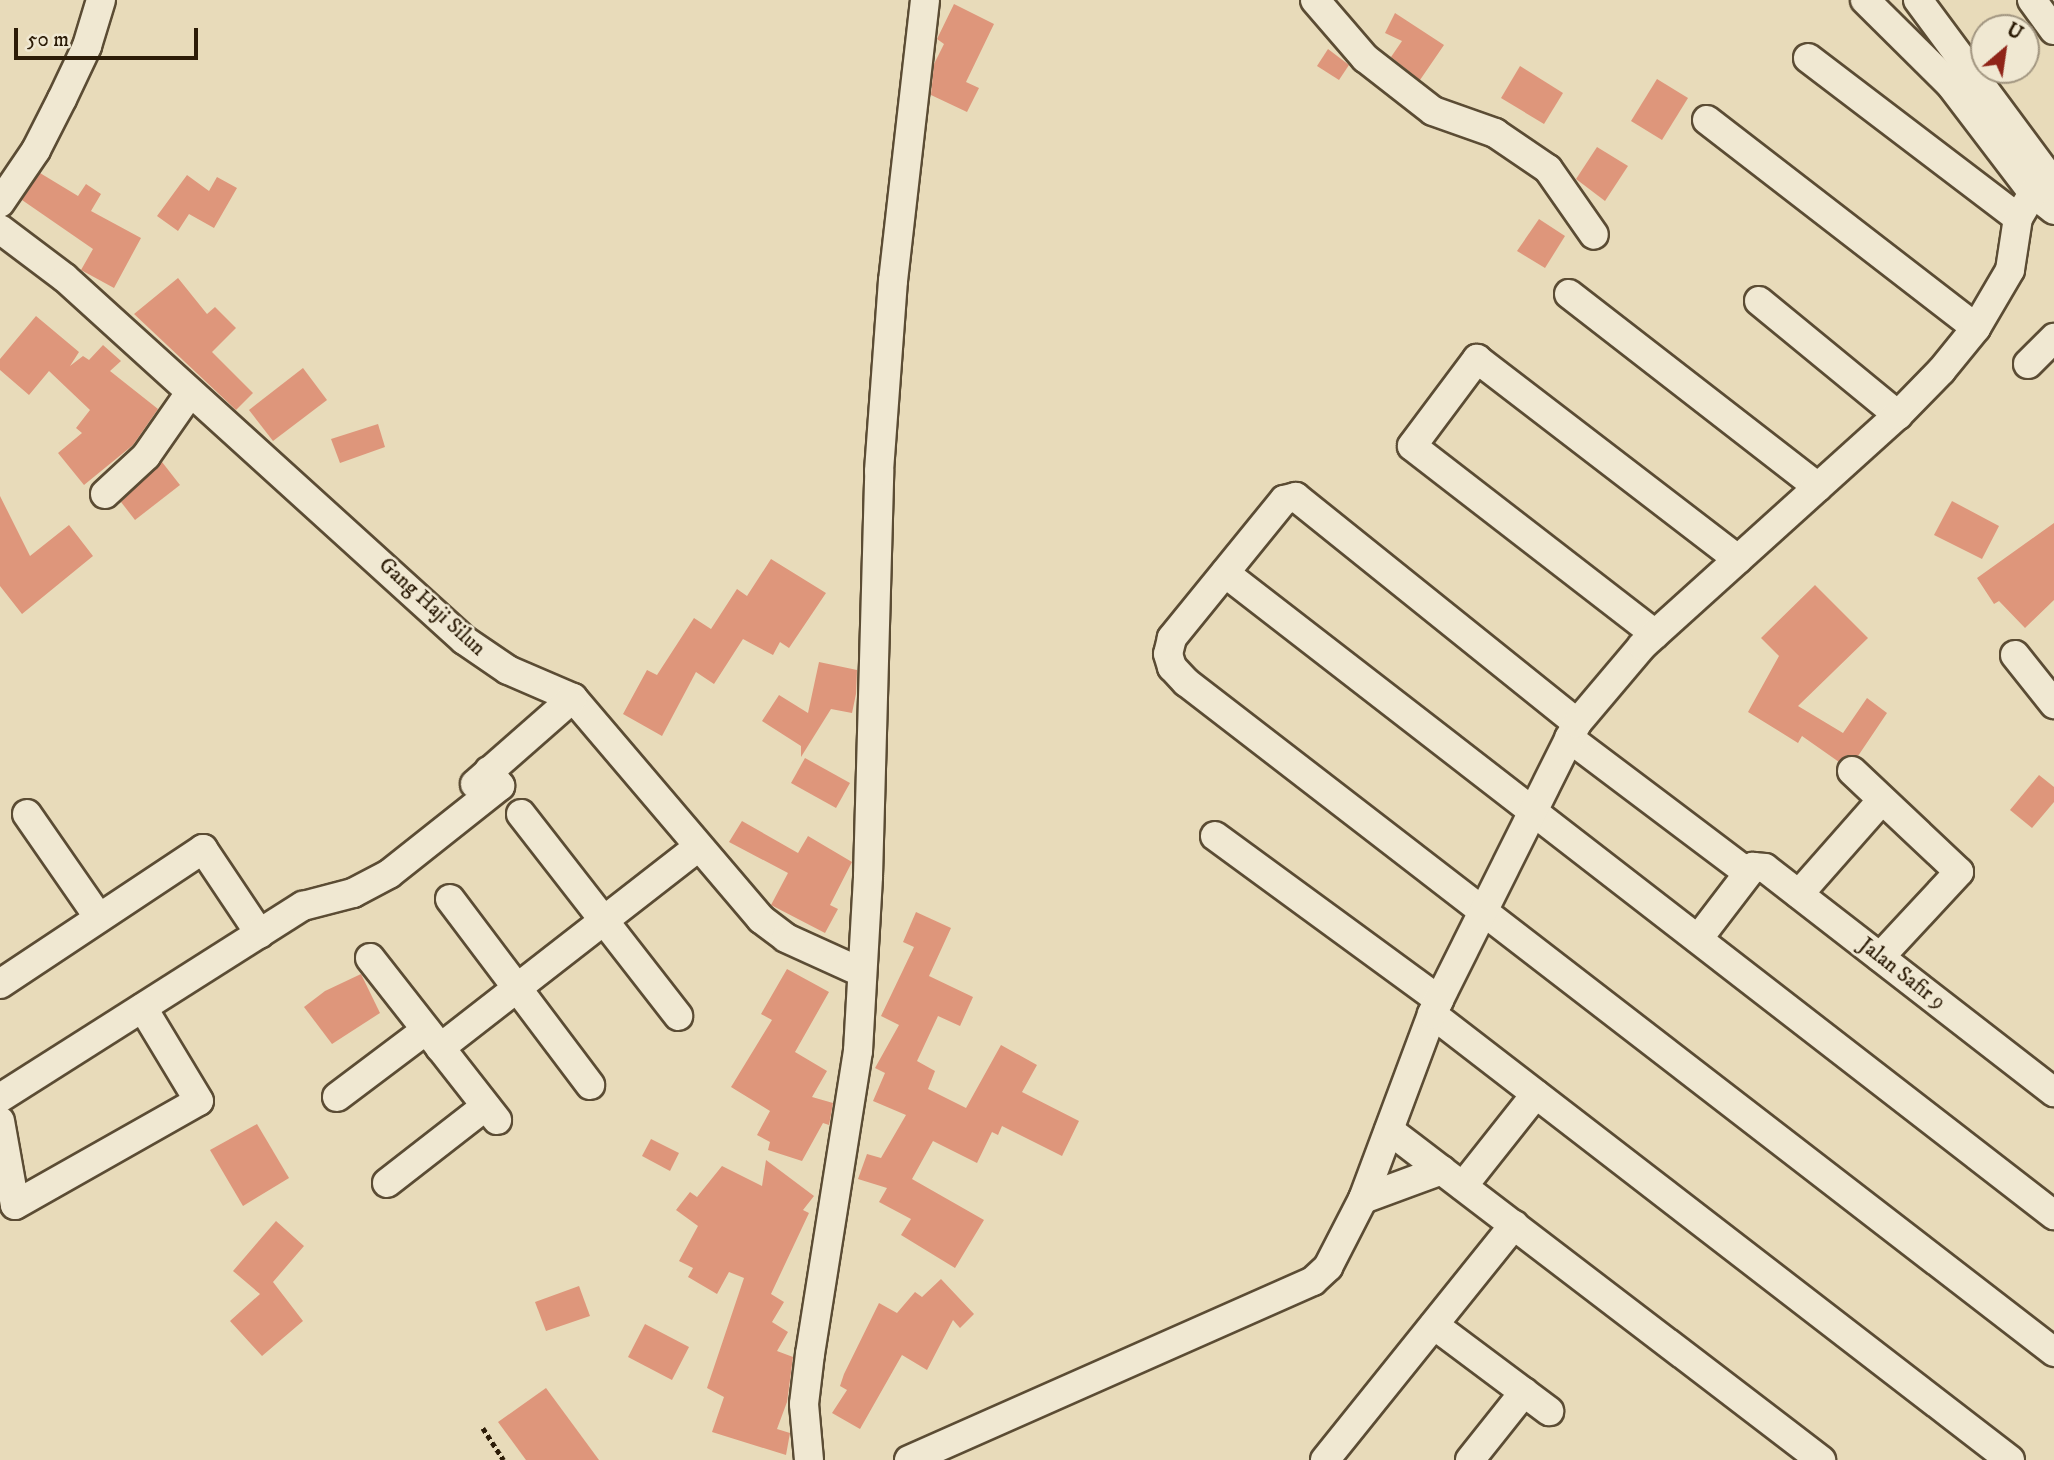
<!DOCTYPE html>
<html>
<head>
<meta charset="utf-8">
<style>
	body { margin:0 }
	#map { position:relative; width:2054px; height:1460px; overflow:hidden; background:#e8dbba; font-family:"IM FELL DW Pica",serif }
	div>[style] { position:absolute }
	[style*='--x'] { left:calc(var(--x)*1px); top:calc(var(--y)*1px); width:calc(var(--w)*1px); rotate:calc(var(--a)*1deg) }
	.building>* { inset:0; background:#de967b }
	.path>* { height:4.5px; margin-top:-2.25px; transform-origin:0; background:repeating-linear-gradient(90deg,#2c1c07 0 5px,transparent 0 8.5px) }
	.roads { filter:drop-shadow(2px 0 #5b4c34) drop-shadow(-2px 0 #5b4c34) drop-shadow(0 2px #5b4c34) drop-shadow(0 -2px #5b4c34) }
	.minor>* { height:28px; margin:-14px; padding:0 14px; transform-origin:14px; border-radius:14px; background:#f0e8d2 }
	span { translate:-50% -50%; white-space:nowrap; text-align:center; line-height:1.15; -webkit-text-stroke:5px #f0e8d2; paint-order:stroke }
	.street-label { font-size:21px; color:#2c1c07 }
	.north { position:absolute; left:1970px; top:14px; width:70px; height:70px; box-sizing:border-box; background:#f0e8d2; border:2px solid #a29681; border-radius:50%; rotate:29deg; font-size:19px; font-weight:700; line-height:28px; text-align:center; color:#2c1c07 }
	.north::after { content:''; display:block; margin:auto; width:24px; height:32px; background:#8f2418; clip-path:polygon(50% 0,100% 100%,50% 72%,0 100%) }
	.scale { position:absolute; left:14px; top:28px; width:184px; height:32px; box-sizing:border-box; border:4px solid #2c1c07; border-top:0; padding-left:9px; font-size:21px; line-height:24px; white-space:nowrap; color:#2c1c07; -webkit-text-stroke:5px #f0e8d2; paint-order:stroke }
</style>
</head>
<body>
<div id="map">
	<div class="building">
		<div style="clip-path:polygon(954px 4px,994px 24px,966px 82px,979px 88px,967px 112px,931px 95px,934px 64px,944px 44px,937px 39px)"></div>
		<div style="clip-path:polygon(1395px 13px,1444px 45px,1420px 80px,1391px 57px,1402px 41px,1385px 33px)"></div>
		<div style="clip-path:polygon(1328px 49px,1349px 65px,1339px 80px,1317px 66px)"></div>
		<div style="clip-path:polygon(1520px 66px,1563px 93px,1544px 124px,1501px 98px)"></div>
		<div style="clip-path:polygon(1657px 79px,1688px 98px,1662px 140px,1631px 121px)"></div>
		<div style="clip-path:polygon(1597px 147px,1628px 166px,1605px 201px,1576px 179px)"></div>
		<div style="clip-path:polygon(40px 173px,78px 196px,86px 184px,101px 194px,91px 211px,141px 238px,114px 288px,81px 270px,93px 249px,22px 200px)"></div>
		<div style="clip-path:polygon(187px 175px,209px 191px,217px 177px,237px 188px,214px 228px,189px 214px,178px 231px,157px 216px)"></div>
		<div style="clip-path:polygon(1539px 219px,1565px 236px,1545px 268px,1517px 251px)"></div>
		<div style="clip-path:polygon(178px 278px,207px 314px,215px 307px,236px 328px,212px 352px,253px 393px,236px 410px,134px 314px)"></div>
		<div style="clip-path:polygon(36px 316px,79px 352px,70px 366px,83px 356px,89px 360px,103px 345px,121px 361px,110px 371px,158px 409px,133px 445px,84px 485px,58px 453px,82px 433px,76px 428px,90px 410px,49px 371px,29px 395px,0 370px,0 359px)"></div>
		<div style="clip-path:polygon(303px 368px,327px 400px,273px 441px,249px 410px)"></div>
		<div style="clip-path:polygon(378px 424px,385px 447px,340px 463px,331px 439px)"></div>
		<div style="clip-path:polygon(162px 462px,180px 485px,135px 520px,121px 502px)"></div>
		<div style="clip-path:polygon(0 496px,30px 556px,69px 525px,93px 556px,22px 614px,0 586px)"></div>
		<div style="clip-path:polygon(1952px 501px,1999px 526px,1982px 559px,1934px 535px)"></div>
		<div style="clip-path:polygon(2054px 523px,2054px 600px,2025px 628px,1999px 601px,1994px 604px,1977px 578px)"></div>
		<div style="clip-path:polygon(771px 559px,826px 593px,789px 648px,780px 642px,773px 655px,743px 639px,714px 684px,696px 672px,662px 736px,623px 714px,647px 670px,657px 675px,694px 618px,711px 629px,737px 589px,747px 596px)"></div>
		<div style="clip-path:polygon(1815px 585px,1868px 638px,1798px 706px,1843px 733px,1867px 698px,1887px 713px,1858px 756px,1847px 755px,1839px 762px,1802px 736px,1798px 743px,1748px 712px,1779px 656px,1761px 638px)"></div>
		<div style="clip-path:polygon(819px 662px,857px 670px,856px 694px,852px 713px,831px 709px,801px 757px,801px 746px,762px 721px,779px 695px,808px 713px)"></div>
		<div style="clip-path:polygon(805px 758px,850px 783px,836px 808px,791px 783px)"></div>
		<div style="clip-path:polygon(2039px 775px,2054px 787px,2054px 802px,2032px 828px,2010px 810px)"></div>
		<div style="clip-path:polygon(742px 821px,798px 853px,808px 836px,852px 862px,830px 905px,838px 909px,825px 933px,771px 905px,788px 873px,729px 842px)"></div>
		<div style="clip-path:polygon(916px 912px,951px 928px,929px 976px,973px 997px,960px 1026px,938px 1016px,917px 1061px,935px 1071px,928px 1089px,966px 1108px,1001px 1045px,1037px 1065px,1022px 1092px,1079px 1121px,1062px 1156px,1002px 1126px,998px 1135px,992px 1132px,977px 1163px,933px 1141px,912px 1179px,984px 1220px,955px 1268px,901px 1235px,911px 1219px,879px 1202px,887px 1188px,858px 1179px,867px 1154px,881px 1158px,906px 1115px,873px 1101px,885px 1073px,875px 1068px,899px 1025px,881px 1016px,914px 947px,903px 942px)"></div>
		<div style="clip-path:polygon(787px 969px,829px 992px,795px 1052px,827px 1071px,812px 1097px,833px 1103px,829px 1125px,823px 1123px,802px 1161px,768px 1150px,770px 1142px,757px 1135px,770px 1111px,731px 1087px,772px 1020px,761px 1014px)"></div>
		<div style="clip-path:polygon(361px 974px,380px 1013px,332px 1044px,304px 1007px,325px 991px)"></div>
		<div style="clip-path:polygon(257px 1124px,289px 1178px,243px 1206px,210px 1150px)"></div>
		<div style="clip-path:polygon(651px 1139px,679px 1153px,670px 1171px,642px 1156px)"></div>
		<div style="clip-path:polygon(766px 1160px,814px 1196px,803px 1210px,809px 1213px,771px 1294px,784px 1302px,772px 1322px,788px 1332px,777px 1351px,793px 1357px,787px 1402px,777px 1429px,790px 1433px,786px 1455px,712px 1432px,724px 1397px,707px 1388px,744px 1278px,729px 1272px,717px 1294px,688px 1277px,693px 1268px,679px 1261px,698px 1226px,676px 1210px,690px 1192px,697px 1197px,722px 1166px,762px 1186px)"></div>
		<div style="clip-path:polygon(276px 1221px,304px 1246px,273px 1282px,303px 1321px,262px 1356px,230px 1321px,260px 1294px,233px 1271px)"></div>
		<div style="clip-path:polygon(941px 1279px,974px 1314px,960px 1328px,953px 1320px,927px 1370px,902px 1355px,860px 1429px,832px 1413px,847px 1390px,840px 1386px,844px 1374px,879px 1303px,897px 1313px,915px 1292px,922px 1297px)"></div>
		<div style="clip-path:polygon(579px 1286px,590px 1316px,546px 1331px,535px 1302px)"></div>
		<div style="clip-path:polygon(645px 1324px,689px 1347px,672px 1380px,628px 1357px)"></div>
		<div style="clip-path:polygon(546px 1388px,599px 1460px,526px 1460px,498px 1422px)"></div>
	</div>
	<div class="path">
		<div style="--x:483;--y:1428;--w:38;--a:57"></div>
	</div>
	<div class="roads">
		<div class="minor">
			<div style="--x:1315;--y:0;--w:77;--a:49.2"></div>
			<div style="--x:1365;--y:58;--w:86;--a:37.9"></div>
			<div style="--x:1433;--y:111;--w:66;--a:19.5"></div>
			<div style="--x:1495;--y:133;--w:64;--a:34.2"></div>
			<div style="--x:1548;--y:169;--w:80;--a:55.1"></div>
			<div style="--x:1865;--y:0;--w:120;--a:44.7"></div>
			<div style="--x:1950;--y:84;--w:137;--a:52.7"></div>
			<div style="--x:2033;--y:193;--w:27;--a:39"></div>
			<div style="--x:1918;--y:0;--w:224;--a:53.5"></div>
			<div style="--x:2032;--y:0;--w:37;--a:54"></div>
			<div style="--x:1808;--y:58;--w:264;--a:37.3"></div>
			<div style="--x:1707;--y:120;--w:340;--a:37.7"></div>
			<div style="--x:0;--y:203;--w:64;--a:-55.8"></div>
			<div style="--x:36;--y:150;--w:57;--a:-63"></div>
			<div style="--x:62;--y:99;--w:59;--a:-64.7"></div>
			<div style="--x:87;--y:46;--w:48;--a:-73.1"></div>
			<div style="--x:0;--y:229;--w:81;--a:37"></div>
			<div style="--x:65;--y:278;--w:539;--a:42.22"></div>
			<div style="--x:464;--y:640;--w:53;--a:34.3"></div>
			<div style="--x:508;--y:670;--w:71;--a:23.3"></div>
			<div style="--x:573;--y:698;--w:290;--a:49.6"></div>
			<div style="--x:761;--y:919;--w:31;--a:37"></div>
			<div style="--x:786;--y:938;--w:82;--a:24.4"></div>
			<div style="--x:1569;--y:294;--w:315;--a:37.8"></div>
			<div style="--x:1759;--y:301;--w:180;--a:39.4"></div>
			<div style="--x:2028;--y:364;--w:37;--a:-45"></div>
			<div style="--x:105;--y:494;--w:56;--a:-42.8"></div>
			<div style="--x:146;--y:456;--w:77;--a:-55.1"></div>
			<div style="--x:1225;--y:573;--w:1049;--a:37.76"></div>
			<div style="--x:1655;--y:634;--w:307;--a:-142.3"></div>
			<div style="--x:1412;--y:446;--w:109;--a:-53.2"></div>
			<div style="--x:1477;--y:359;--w:329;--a:37.5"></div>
			<div style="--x:2015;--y:655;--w:63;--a:51.5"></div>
			<div style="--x:1577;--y:723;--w:361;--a:-141.2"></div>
			<div style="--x:1296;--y:497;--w:12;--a:166"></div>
			<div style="--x:1284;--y:500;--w:178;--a:129.1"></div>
			<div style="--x:1172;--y:638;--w:16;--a:104"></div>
			<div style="--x:1168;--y:654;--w:14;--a:73"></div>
			<div style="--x:1172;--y:667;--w:21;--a:47"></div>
			<div style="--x:1186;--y:682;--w:1097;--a:37.66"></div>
			<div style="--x:1569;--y:738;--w:224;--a:37"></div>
			<div style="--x:1852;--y:771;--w:147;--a:43.3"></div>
			<div style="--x:1959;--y:872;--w:116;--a:132.9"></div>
			<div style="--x:475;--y:784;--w:130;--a:-41.3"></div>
			<div style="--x:27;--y:814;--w:126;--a:55.3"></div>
			<div style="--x:521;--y:814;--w:256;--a:52.1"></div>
			<div style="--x:1215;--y:836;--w:278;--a:36.2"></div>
			<div style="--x:1799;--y:894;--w:125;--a:-48.6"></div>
			<div style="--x:450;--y:899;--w:233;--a:53"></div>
			<div style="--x:1698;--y:939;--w:91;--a:-52.6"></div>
			<div style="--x:1753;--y:867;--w:12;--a:5"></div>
			<div style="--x:1765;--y:868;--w:366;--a:37.8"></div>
			<div style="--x:370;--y:958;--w:206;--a:51.9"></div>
			<div style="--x:0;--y:984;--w:244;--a:-33.6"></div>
			<div style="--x:203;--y:849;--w:102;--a:56.2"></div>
			<div style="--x:1432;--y:1014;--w:730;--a:37.65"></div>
			<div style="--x:440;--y:1048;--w:327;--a:-37.9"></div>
			<div style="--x:337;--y:1097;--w:111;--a:-37"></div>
			<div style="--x:0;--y:1098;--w:359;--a:-32.4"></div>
			<div style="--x:303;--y:906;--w:52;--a:-14.6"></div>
			<div style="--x:353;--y:893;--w:41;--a:-27.8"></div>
			<div style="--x:389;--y:874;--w:142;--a:-38.4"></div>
			<div style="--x:500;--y:786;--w:19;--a:-125"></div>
			<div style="--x:0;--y:1121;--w:85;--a:79.9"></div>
			<div style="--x:15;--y:1205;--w:211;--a:-29.5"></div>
			<div style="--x:199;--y:1101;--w:109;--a:-121.1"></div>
			<div style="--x:1389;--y:1130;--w:544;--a:37.38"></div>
			<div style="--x:387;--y:1183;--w:125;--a:-37.9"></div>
			<div style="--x:1463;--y:1186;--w:117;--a:-51.6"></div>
			<div style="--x:1363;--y:1199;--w:84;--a:-20.2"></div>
			<div style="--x:1434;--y:1325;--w:144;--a:36.8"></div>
			<div style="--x:809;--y:1460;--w:56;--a:-95.1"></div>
			<div style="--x:804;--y:1404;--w:50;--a:-83.2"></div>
			<div style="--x:810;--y:1354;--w:307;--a:-81"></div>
			<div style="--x:858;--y:1051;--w:175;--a:-86.7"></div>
			<div style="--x:868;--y:876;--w:405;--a:-88.4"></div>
			<div style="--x:879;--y:471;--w:191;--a:-85.8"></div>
			<div style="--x:893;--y:281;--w:283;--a:-83.5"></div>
			<div style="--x:909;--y:1460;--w:442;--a:-23.9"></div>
			<div style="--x:1313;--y:1281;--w:21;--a:-43"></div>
			<div style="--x:1328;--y:1267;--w:76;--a:-62.8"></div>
			<div style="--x:1363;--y:1199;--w:197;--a:-69.5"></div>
			<div style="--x:1432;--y:1014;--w:325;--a:-63.5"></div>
			<div style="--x:1577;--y:723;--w:101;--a:-49.8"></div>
			<div style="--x:1642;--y:646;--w:345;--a:-42.1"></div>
			<div style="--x:1898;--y:415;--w:62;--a:-45.7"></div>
			<div style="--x:1941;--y:371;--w:55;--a:-50.9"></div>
			<div style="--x:1976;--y:328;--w:67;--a:-59.6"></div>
			<div style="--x:2010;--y:270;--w:53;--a:-81.3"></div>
			<div style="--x:2018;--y:218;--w:29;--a:-59"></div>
			<div style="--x:2033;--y:193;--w:26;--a:-37"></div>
			<div style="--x:1325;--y:1460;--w:302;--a:-51.2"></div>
			<div style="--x:1470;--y:1460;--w:87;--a:-51.5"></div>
		</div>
	</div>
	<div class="street-label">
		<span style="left:432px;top:607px;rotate:42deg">Gang Haji Silun</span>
		<span style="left:1902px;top:974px;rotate:38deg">Jalan Safir 9</span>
	</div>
	<div class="north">U</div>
	<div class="scale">50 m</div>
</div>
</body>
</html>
